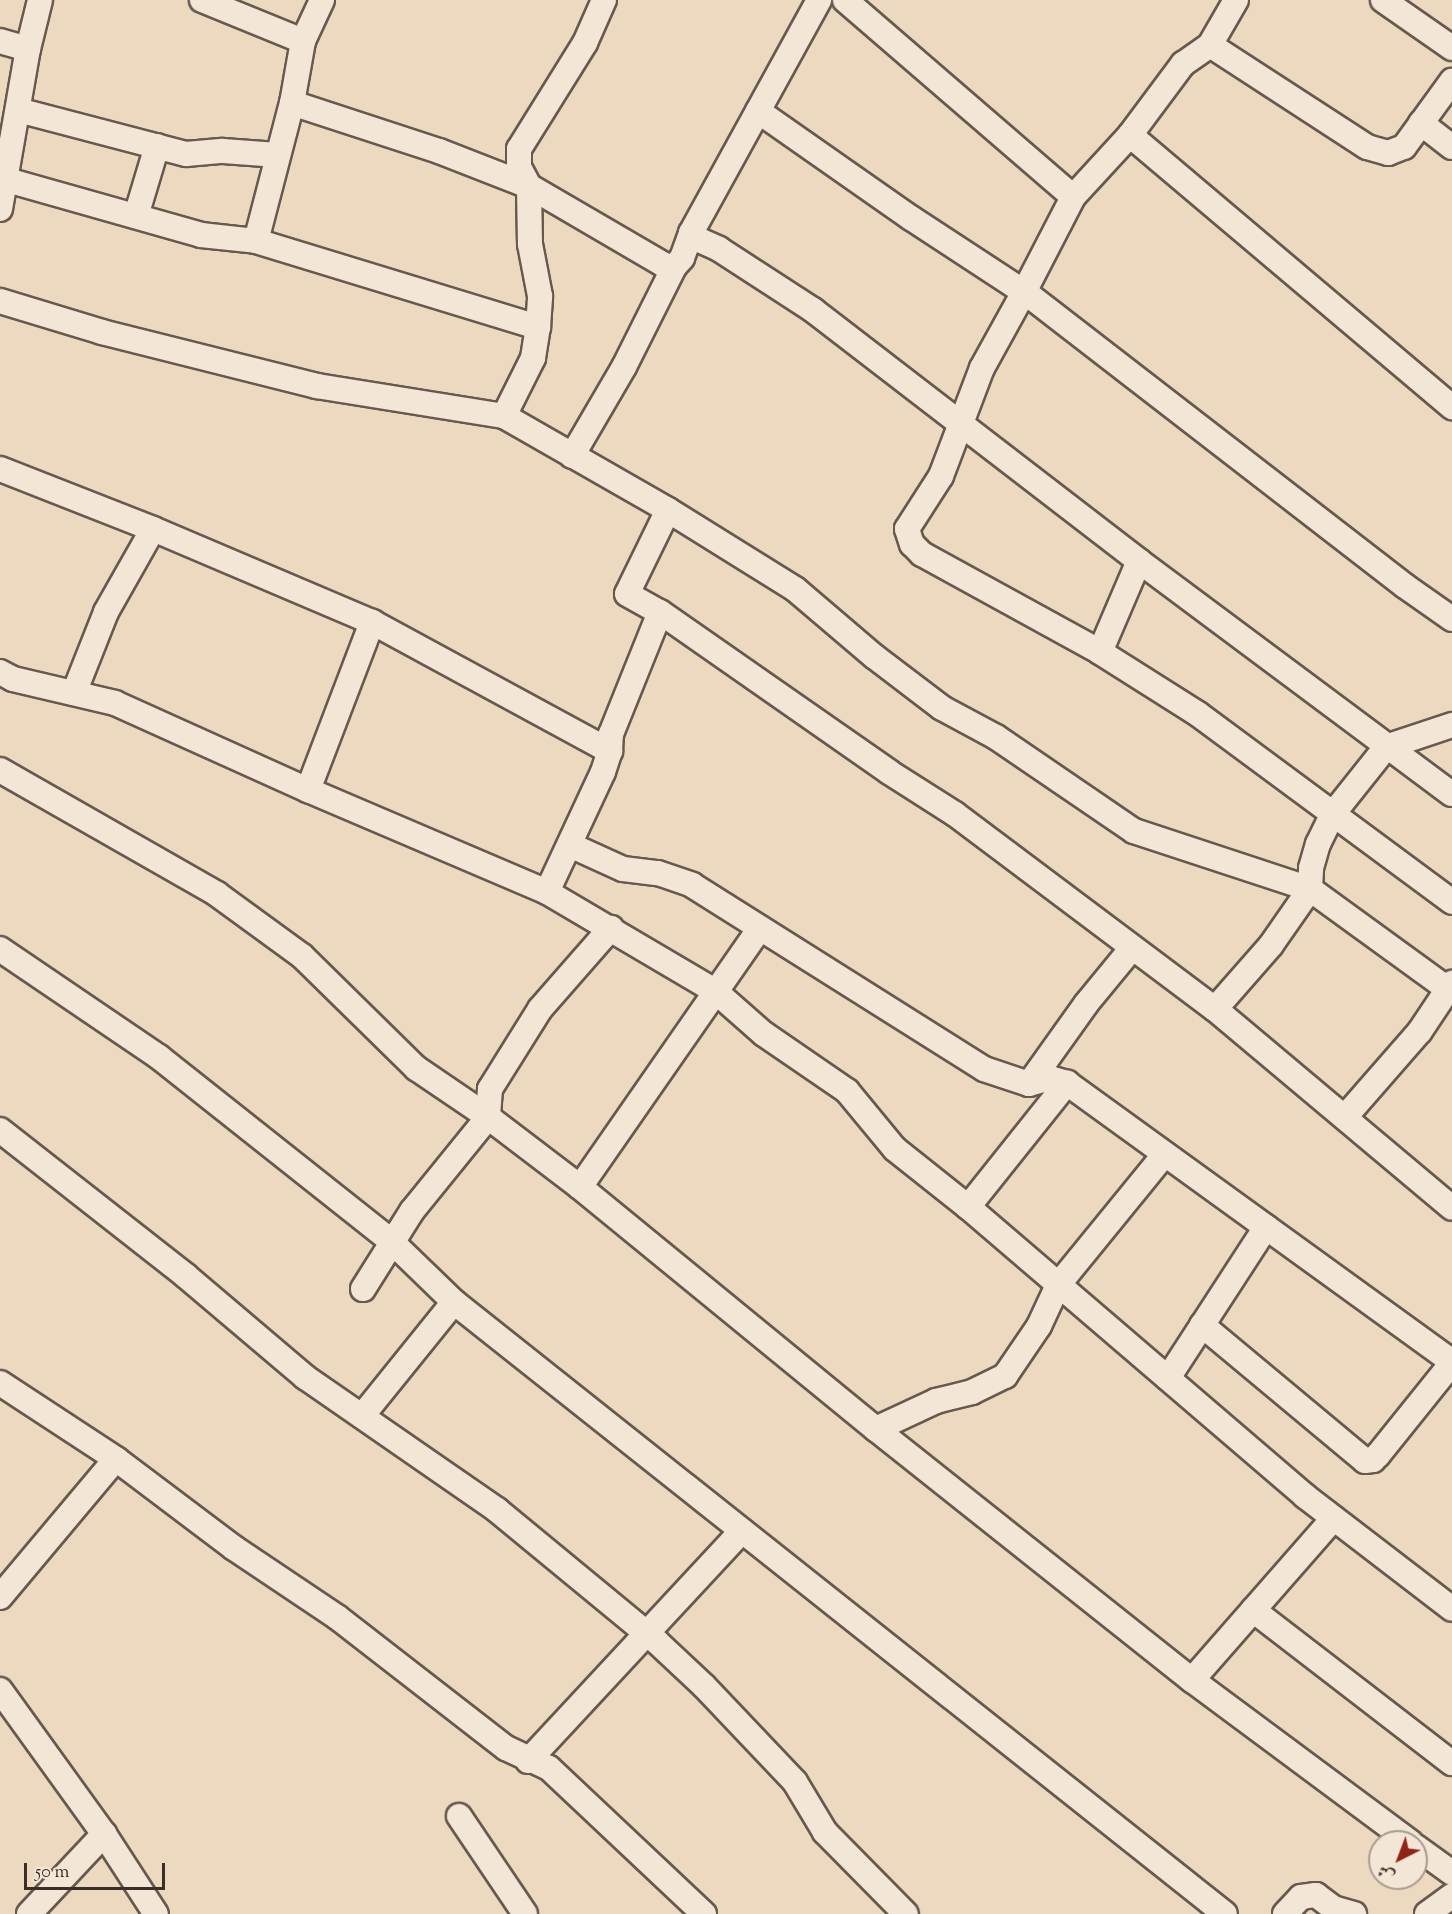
<!DOCTYPE html>
<html>
<head>
<meta charset="utf-8">
<style>
	body { margin:0 }
	#map { position:relative; width:1452px; height:1914px; overflow:hidden; background:#ecd9c0; font-family:"Sorts Mill Goudy",Amiri,serif }
	div>[style] { position:absolute }
	[style*='--x'] { left:calc(var(--x)*1px); top:calc(var(--y)*1px); width:calc(var(--w)*1px); rotate:calc(var(--a)*1deg) }
	.roads { filter:drop-shadow(2px 0 #66594e) drop-shadow(-2px 0 #66594e) drop-shadow(0 2px #66594e) drop-shadow(0 -2px #66594e) }
	.minor>* { height:24px; margin:-12px; padding:0 12px; transform-origin:12px; border-radius:12px; background:#f3e6d6 }
	span { translate:-50% -50%; white-space:nowrap; text-align:center; line-height:1.15; -webkit-text-stroke:5px #f3e6d6; paint-order:stroke }
	.north { position:absolute; left:1368px; top:1830px; width:60px; height:60px; box-sizing:border-box; background:#f3e6d6; border:2px solid #a99c90; border-radius:50%; rotate:222deg; font-size:16px; font-weight:700; line-height:24px; text-align:center; color:#3a2e28 }
	.north::after { content:''; display:block; margin:auto; width:21px; height:27px; background:#8f2418; clip-path:polygon(50% 0,100% 100%,50% 72%,0 100%) }
	.scale { position:absolute; left:24px; top:1863px; width:141px; height:27px; box-sizing:border-box; border:3px solid #3a2e28; border-top:0; padding-left:8px; font-size:18px; line-height:21px; white-space:nowrap; color:#3a2e28; -webkit-text-stroke:4px #f3e6d6; paint-order:stroke }
</style>
</head>
<body>
<div id="map">
	<div class="roads">
		<div class="minor">
			<div style="--x:202;--y:0;--w:109;--a:22.1"></div>
			<div style="--x:845;--y:0;--w:301;--a:40.8"></div>
			<div style="--x:1383;--y:0;--w:84;--a:34.8"></div>
			<div style="--x:0;--y:41;--w:29;--a:16"></div>
			<div style="--x:1210;--y:45;--w:187;--a:33"></div>
			<div style="--x:1367;--y:147;--w:22;--a:16"></div>
			<div style="--x:1388;--y:153;--w:17;--a:-21"></div>
			<div style="--x:1404;--y:147;--w:82;--a:-54"></div>
			<div style="--x:292;--y:103;--w:155;--a:18.1"></div>
			<div style="--x:439;--y:151;--w:97;--a:21.3"></div>
			<div style="--x:529;--y:186;--w:156;--a:30.3"></div>
			<div style="--x:664;--y:265;--w:10;--a:11"></div>
			<div style="--x:674;--y:267;--w:12;--a:-48"></div>
			<div style="--x:682;--y:258;--w:27;--a:-70"></div>
			<div style="--x:691;--y:233;--w:8;--a:45"></div>
			<div style="--x:697;--y:239;--w:24;--a:24"></div>
			<div style="--x:719;--y:249;--w:112;--a:33"></div>
			<div style="--x:813;--y:310;--w:411;--a:37.6"></div>
			<div style="--x:1139;--y:561;--w:390;--a:36.7"></div>
			<div style="--x:18;--y:110;--w:174;--a:14.7"></div>
			<div style="--x:186;--y:154;--w:37;--a:-5"></div>
			<div style="--x:223;--y:151;--w:55;--a:4.2"></div>
			<div style="--x:758;--y:111;--w:187;--a:35"></div>
			<div style="--x:911;--y:218;--w:135;--a:33.2"></div>
			<div style="--x:1024;--y:292;--w:107;--a:-62.7"></div>
			<div style="--x:1073;--y:197;--w:84;--a:-47.4"></div>
			<div style="--x:1130;--y:135;--w:89;--a:-53.3"></div>
			<div style="--x:1183;--y:64;--w:33;--a:-35"></div>
			<div style="--x:1210;--y:45;--w:52;--a:-60"></div>
			<div style="--x:1421;--y:123;--w:39;--a:38"></div>
			<div style="--x:1130;--y:135;--w:422;--a:40.2"></div>
			<div style="--x:0;--y:178;--w:209;--a:15.8"></div>
			<div style="--x:201;--y:235;--w:55;--a:6.2"></div>
			<div style="--x:256;--y:241;--w:295;--a:17"></div>
			<div style="--x:0;--y:209;--w:162;--a:-80.1"></div>
			<div style="--x:28;--y:49;--w:50;--a:-76.2"></div>
			<div style="--x:136;--y:216;--w:73;--a:-73.3"></div>
			<div style="--x:691;--y:233;--w:266;--a:-61.2"></div>
			<div style="--x:256;--y:241;--w:143;--a:-75.4"></div>
			<div style="--x:292;--y:103;--w:63;--a:-79.9"></div>
			<div style="--x:303;--y:41;--w:45;--a:-65.1"></div>
			<div style="--x:0;--y:301;--w:107;--a:16.9"></div>
			<div style="--x:102;--y:332;--w:222;--a:14.1"></div>
			<div style="--x:317;--y:386;--w:189;--a:9.1"></div>
			<div style="--x:504;--y:416;--w:189;--a:29.8"></div>
			<div style="--x:668;--y:510;--w:93;--a:116"></div>
			<div style="--x:627;--y:594;--w:38;--a:29"></div>
			<div style="--x:660;--y:612;--w:279;--a:34.9"></div>
			<div style="--x:889;--y:772;--w:78;--a:32.5"></div>
			<div style="--x:955;--y:814;--w:325;--a:36.9"></div>
			<div style="--x:1215;--y:1009;--w:309;--a:40"></div>
			<div style="--x:504;--y:416;--w:65;--a:-63.4"></div>
			<div style="--x:533;--y:358;--w:31;--a:-81"></div>
			<div style="--x:538;--y:327;--w:31;--a:-86"></div>
			<div style="--x:540;--y:296;--w:53;--a:-100.9"></div>
			<div style="--x:530;--y:244;--w:58;--a:-91"></div>
			<div style="--x:529;--y:186;--w:21;--a:-118"></div>
			<div style="--x:519;--y:167;--w:18;--a:-90"></div>
			<div style="--x:519;--y:149;--w:125;--a:-58.1"></div>
			<div style="--x:585;--y:43;--w:47;--a:-66.2"></div>
			<div style="--x:572;--y:456;--w:103;--a:-59.7"></div>
			<div style="--x:624;--y:367;--w:112;--a:-63.4"></div>
			<div style="--x:0;--y:469;--w:164;--a:21.4"></div>
			<div style="--x:153;--y:529;--w:238;--a:23"></div>
			<div style="--x:372;--y:622;--w:271;--a:28.5"></div>
			<div style="--x:668;--y:510;--w:150;--a:31.9"></div>
			<div style="--x:795;--y:589;--w:105;--a:40.4"></div>
			<div style="--x:875;--y:657;--w:84;--a:37.3"></div>
			<div style="--x:942;--y:708;--w:61;--a:28.2"></div>
			<div style="--x:996;--y:737;--w:167;--a:34.3"></div>
			<div style="--x:1134;--y:831;--w:185;--a:18.2"></div>
			<div style="--x:1310;--y:889;--w:175;--a:36"></div>
			<div style="--x:1452;--y:619;--w:57;--a:-144.9"></div>
			<div style="--x:1405;--y:586;--w:481;--a:-142.3"></div>
			<div style="--x:1024;--y:292;--w:87;--a:118.9"></div>
			<div style="--x:982;--y:368;--w:116;--a:110.8"></div>
			<div style="--x:941;--y:476;--w:63;--a:122.7"></div>
			<div style="--x:907;--y:529;--w:16;--a:72"></div>
			<div style="--x:912;--y:544;--w:14;--a:45"></div>
			<div style="--x:922;--y:554;--w:203;--a:28.8"></div>
			<div style="--x:1100;--y:652;--w:116;--a:32.3"></div>
			<div style="--x:1198;--y:714;--w:316;--a:36.5"></div>
			<div style="--x:1100;--y:652;--w:99;--a:-66.8"></div>
			<div style="--x:0;--y:672;--w:15;--a:28"></div>
			<div style="--x:13;--y:679;--w:105;--a:13.2"></div>
			<div style="--x:115;--y:703;--w:212;--a:24.3"></div>
			<div style="--x:308;--y:790;--w:260;--a:23.1"></div>
			<div style="--x:547;--y:892;--w:132;--a:-65"></div>
			<div style="--x:603;--y:772;--w:22;--a:-72"></div>
			<div style="--x:610;--y:751;--w:17;--a:-87"></div>
			<div style="--x:611;--y:734;--w:131;--a:-68.1"></div>
			<div style="--x:74;--y:693;--w:87;--a:-68.4"></div>
			<div style="--x:106;--y:612;--w:95;--a:-60.5"></div>
			<div style="--x:0;--y:770;--w:250;--a:29.7"></div>
			<div style="--x:217;--y:894;--w:105;--a:36.1"></div>
			<div style="--x:302;--y:956;--w:160;--a:44.5"></div>
			<div style="--x:416;--y:1068;--w:87;--a:34.2"></div>
			<div style="--x:488;--y:1117;--w:116;--a:37.3"></div>
			<div style="--x:580;--y:1187;--w:382;--a:39.3"></div>
			<div style="--x:876;--y:1429;--w:404;--a:38.5"></div>
			<div style="--x:1192;--y:1680;--w:272;--a:36.6"></div>
			<div style="--x:308;--y:790;--w:180;--a:-69.1"></div>
			<div style="--x:570;--y:845;--w:58;--a:24.4"></div>
			<div style="--x:623;--y:869;--w:35;--a:7"></div>
			<div style="--x:658;--y:873;--w:36;--a:19"></div>
			<div style="--x:692;--y:885;--w:345;--a:32.2"></div>
			<div style="--x:984;--y:1069;--w:47;--a:18.4"></div>
			<div style="--x:1029;--y:1084;--w:22;--a:-16"></div>
			<div style="--x:1050;--y:1078;--w:18;--a:16"></div>
			<div style="--x:1067;--y:1083;--w:475;--a:35.9"></div>
			<div style="--x:547;--y:892;--w:195;--a:30.5"></div>
			<div style="--x:715;--y:991;--w:65;--a:41.3"></div>
			<div style="--x:764;--y:1034;--w:101;--a:34.5"></div>
			<div style="--x:847;--y:1091;--w:75;--a:50.4"></div>
			<div style="--x:895;--y:1149;--w:93;--a:38.5"></div>
			<div style="--x:968;--y:1207;--w:444;--a:40.6"></div>
			<div style="--x:1305;--y:1496;--w:185;--a:37.5"></div>
			<div style="--x:0;--y:949;--w:192;--a:34.2"></div>
			<div style="--x:159;--y:1057;--w:296;--a:38.4"></div>
			<div style="--x:391;--y:1241;--w:88;--a:44.1"></div>
			<div style="--x:454;--y:1302;--w:984;--a:38.44"></div>
			<div style="--x:1215;--y:1009;--w:85;--a:-48.8"></div>
			<div style="--x:1271;--y:945;--w:68;--a:-55.1"></div>
			<div style="--x:1310;--y:889;--w:21;--a:-87"></div>
			<div style="--x:1311;--y:868;--w:25;--a:-74"></div>
			<div style="--x:1318;--y:844;--w:32;--a:-64"></div>
			<div style="--x:1332;--y:815;--w:87;--a:-51.5"></div>
			<div style="--x:1386;--y:747;--w:70;--a:-18.4"></div>
			<div style="--x:1029;--y:1084;--w:98;--a:-54.5"></div>
			<div style="--x:1086;--y:1004;--w:72;--a:-50.6"></div>
			<div style="--x:1345;--y:1117;--w:114;--a:-48.9"></div>
			<div style="--x:1420;--y:1031;--w:58;--a:-56.3"></div>
			<div style="--x:0;--y:1130;--w:236;--a:38.1"></div>
			<div style="--x:186;--y:1276;--w:156;--a:40.3"></div>
			<div style="--x:305;--y:1377;--w:234;--a:34.7"></div>
			<div style="--x:497;--y:1510;--w:207;--a:39.5"></div>
			<div style="--x:657;--y:1642;--w:64;--a:43.1"></div>
			<div style="--x:704;--y:1686;--w:132;--a:46.5"></div>
			<div style="--x:795;--y:1782;--w:58;--a:59"></div>
			<div style="--x:825;--y:1832;--w:115;--a:45.4"></div>
			<div style="--x:580;--y:1187;--w:315;--a:-55.2"></div>
			<div style="--x:968;--y:1207;--w:159;--a:-51.4"></div>
			<div style="--x:363;--y:1289;--w:92;--a:-57.9"></div>
			<div style="--x:412;--y:1211;--w:121;--a:-51"></div>
			<div style="--x:488;--y:1117;--w:28;--a:-86"></div>
			<div style="--x:490;--y:1089;--w:94;--a:-58"></div>
			<div style="--x:540;--y:1009;--w:108;--a:-48.8"></div>
			<div style="--x:1202;--y:1325;--w:212;--a:39.8"></div>
			<div style="--x:1365;--y:1461;--w:8;--a:-7"></div>
			<div style="--x:1373;--y:1460;--w:7;--a:-45"></div>
			<div style="--x:1378;--y:1455;--w:118;--a:-51.2"></div>
			<div style="--x:1168;--y:1378;--w:180;--a:-57"></div>
			<div style="--x:0;--y:1383;--w:139;--a:33.2"></div>
			<div style="--x:116;--y:1459;--w:148;--a:37"></div>
			<div style="--x:234;--y:1548;--w:124;--a:33.8"></div>
			<div style="--x:337;--y:1617;--w:214;--a:37.8"></div>
			<div style="--x:506;--y:1748;--w:47;--a:24.9"></div>
			<div style="--x:549;--y:1768;--w:213;--a:43.3"></div>
			<div style="--x:362;--y:1416;--w:146;--a:-51.1"></div>
			<div style="--x:876;--y:1429;--w:66;--a:-25"></div>
			<div style="--x:936;--y:1401;--w:37;--a:-14"></div>
			<div style="--x:972;--y:1392;--w:37;--a:-26"></div>
			<div style="--x:1005;--y:1376;--w:60;--a:-55.8"></div>
			<div style="--x:1039;--y:1326;--w:45;--a:-65.1"></div>
			<div style="--x:1058;--y:1285;--w:168;--a:-50.8"></div>
			<div style="--x:0;--y:1597;--w:180;--a:-50"></div>
			<div style="--x:1253;--y:1610;--w:251;--a:37.6"></div>
			<div style="--x:1192;--y:1680;--w:215;--a:-48.8"></div>
			<div style="--x:0;--y:1690;--w:178;--a:54.2"></div>
			<div style="--x:104;--y:1834;--w:95;--a:57"></div>
			<div style="--x:528;--y:1761;--w:314;--a:-47.1"></div>
			<div style="--x:459;--y:1816;--w:118;--a:56"></div>
			<div style="--x:1416;--y:1847;--w:44;--a:35.8"></div>
			<div style="--x:29;--y:1914;--w:110;--a:-46.8"></div>
			<div style="--x:1285;--y:1914;--w:23;--a:-47"></div>
			<div style="--x:1301;--y:1897;--w:15;--a:-8"></div>
			<div style="--x:1316;--y:1895;--w:21;--a:37"></div>
			<div style="--x:1333;--y:1908;--w:22;--a:16"></div>
			<div style="--x:1427;--y:1914;--w:31;--a:-36"></div>
		</div>
	</div>
	<div class="north">ش</div>
	<div class="scale">50 m</div>
</div>
</body>
</html>
